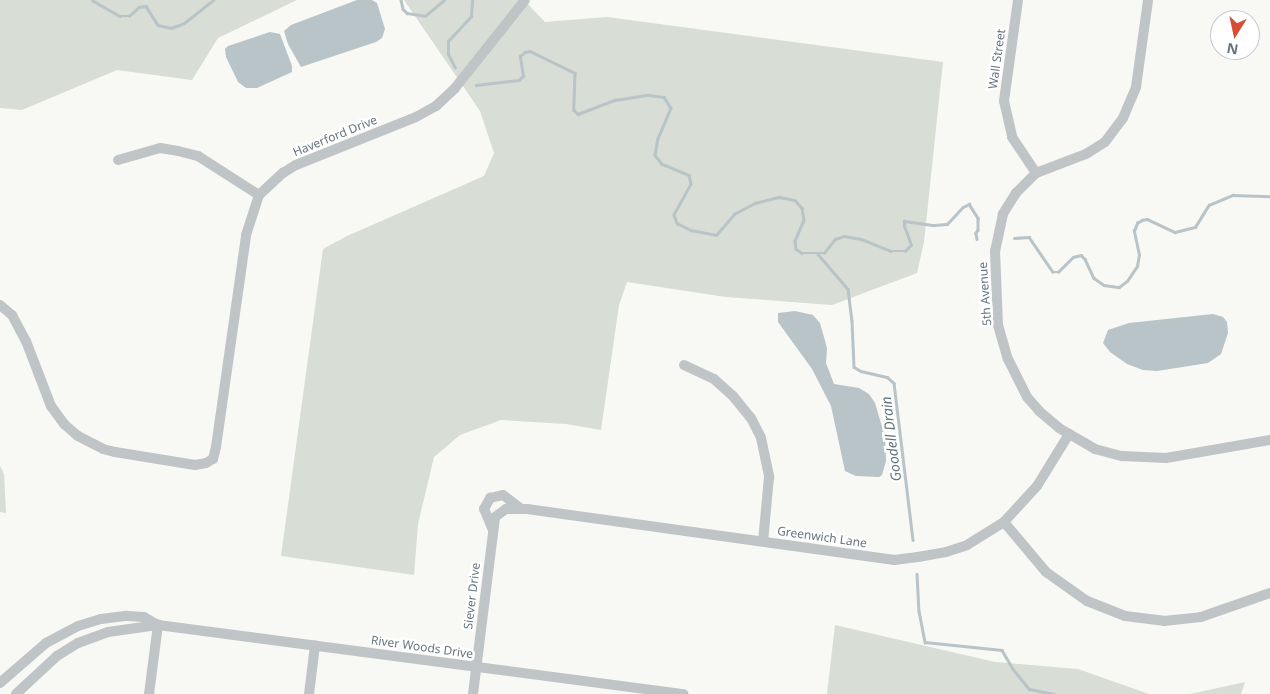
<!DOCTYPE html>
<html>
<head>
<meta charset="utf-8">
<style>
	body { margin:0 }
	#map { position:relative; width:1270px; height:694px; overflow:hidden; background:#f8f8f5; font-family:"Noto Sans",sans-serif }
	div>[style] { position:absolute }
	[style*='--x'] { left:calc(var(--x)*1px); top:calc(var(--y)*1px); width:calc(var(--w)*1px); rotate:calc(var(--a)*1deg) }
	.green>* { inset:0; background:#d8ddd5 }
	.water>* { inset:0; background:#b8c4c7 }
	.stream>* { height:2.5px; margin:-1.25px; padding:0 1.25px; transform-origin:1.25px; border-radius:1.25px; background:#b8c4c7 }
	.minor>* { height:10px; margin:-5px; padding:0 5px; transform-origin:5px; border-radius:5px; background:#bfc4c7 }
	span { translate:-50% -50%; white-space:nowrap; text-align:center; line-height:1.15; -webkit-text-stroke:5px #fff; paint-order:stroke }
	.street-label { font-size:12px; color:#65757f }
	.water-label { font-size:14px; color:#607479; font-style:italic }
	.north { position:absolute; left:1210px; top:10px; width:50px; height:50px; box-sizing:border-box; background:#fff; border:1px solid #c1c8cc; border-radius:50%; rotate:190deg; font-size:14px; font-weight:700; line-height:20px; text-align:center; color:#65757f }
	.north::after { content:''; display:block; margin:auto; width:18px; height:22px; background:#d94d34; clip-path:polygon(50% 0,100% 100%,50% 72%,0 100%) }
</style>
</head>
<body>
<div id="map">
	<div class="green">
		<div style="clip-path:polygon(0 0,297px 0,218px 38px,192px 80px,117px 70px,22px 110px,0 108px)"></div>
		<div style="clip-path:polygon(404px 0,524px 0,545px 22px,607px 17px,943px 62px,924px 242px,917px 273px,832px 305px,726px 297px,627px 282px,619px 305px,601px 430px,566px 424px,501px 420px,460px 435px,434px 457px,418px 524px,414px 575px,281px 556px,323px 249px,347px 236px,484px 176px,494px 153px,480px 111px)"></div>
		<div style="clip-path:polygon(0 466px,4px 474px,6px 513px,0 512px)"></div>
		<div style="clip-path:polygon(835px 625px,995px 662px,1078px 669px,1149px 694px,827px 694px)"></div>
		<div style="clip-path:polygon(1245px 682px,1241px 694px,1190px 694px)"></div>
	</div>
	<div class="water">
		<div style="clip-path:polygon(357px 0,372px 0,377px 3px,385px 29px,382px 38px,376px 42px,301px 67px,288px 44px,284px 31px,291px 25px)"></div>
		<div style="clip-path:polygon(270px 32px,280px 34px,292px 66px,292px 72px,257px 88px,246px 88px,238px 82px,226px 57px,225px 49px,228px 46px)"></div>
		<div style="clip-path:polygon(795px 311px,813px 315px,820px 323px,827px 348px,826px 363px,834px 384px,859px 388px,869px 394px,875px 403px,885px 437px,886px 461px,882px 475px,879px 477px,856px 476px,845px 471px,831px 406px,812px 369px,778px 322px,778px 313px)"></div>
		<div style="clip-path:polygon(1213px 314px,1223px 317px,1227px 322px,1228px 333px,1221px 354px,1208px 363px,1157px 371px,1143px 370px,1127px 364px,1110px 352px,1103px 343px,1108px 330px,1129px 323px)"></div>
	</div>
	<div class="stream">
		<div style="--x:92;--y:0;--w:32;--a:30"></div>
		<div style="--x:120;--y:16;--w:9;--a:0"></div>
		<div style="--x:129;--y:16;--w:13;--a:-42"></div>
		<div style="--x:139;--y:7;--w:7;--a:-8"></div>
		<div style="--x:146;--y:6;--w:22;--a:58"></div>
		<div style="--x:158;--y:25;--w:13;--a:13"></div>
		<div style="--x:171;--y:28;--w:14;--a:-21"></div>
		<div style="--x:184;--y:23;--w:37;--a:-38"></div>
		<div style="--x:401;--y:0;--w:9;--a:77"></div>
		<div style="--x:403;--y:9;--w:6;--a:45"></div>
		<div style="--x:407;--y:13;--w:18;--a:9"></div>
		<div style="--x:425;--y:16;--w:25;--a:-40"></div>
		<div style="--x:455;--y:68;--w:16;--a:-117"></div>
		<div style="--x:448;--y:54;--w:13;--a:-90"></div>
		<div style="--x:448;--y:41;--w:34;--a:-47"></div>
		<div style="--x:471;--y:16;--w:16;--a:-86"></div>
		<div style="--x:476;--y:85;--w:43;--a:-6.6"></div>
		<div style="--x:519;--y:80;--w:6;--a:-45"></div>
		<div style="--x:523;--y:76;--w:20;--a:-99"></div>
		<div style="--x:520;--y:56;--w:6;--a:-39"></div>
		<div style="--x:525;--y:52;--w:5;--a:-11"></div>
		<div style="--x:530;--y:51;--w:50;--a:26.1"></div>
		<div style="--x:575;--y:73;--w:37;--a:92"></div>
		<div style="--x:574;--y:110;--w:6;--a:45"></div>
		<div style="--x:578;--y:114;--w:40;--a:-21"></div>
		<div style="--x:615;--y:100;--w:33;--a:-9"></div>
		<div style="--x:648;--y:95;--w:16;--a:7"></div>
		<div style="--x:664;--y:97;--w:13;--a:58"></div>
		<div style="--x:671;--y:108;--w:33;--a:113"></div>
		<div style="--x:658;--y:138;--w:17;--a:100"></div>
		<div style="--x:655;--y:155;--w:11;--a:52"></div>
		<div style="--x:662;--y:164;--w:29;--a:22"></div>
		<div style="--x:689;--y:175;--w:9;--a:77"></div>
		<div style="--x:691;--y:184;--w:35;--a:119"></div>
		<div style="--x:674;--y:215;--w:9;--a:69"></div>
		<div style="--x:677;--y:223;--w:16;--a:27"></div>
		<div style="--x:691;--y:230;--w:25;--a:11"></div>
		<div style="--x:716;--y:235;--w:28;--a:-49"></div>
		<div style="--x:734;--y:214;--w:24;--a:-28"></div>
		<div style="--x:755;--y:203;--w:25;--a:-14"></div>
		<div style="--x:779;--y:197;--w:16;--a:11"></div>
		<div style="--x:795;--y:200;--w:11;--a:49"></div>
		<div style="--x:802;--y:208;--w:12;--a:81"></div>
		<div style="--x:804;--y:220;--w:23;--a:113"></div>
		<div style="--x:795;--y:241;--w:8;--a:83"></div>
		<div style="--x:796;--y:249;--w:7;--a:34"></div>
		<div style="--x:802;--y:253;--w:22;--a:0"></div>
		<div style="--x:824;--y:253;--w:18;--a:-52"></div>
		<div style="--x:835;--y:239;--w:9;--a:-18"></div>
		<div style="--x:844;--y:236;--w:17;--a:10"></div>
		<div style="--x:861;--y:239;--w:32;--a:22"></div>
		<div style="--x:891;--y:251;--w:14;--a:0"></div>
		<div style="--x:905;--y:251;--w:8;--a:-45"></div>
		<div style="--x:911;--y:245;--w:20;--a:-110"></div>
		<div style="--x:904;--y:226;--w:5;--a:-90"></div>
		<div style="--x:904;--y:221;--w:30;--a:8"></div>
		<div style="--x:934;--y:225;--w:13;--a:-4"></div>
		<div style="--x:947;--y:224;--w:23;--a:-47"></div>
		<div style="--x:963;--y:207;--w:7;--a:-27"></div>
		<div style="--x:969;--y:204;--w:17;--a:57"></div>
		<div style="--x:978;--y:218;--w:12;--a:90"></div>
		<div style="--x:978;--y:230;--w:4;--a:124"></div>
		<div style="--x:976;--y:233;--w:6;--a:81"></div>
		<div style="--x:1014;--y:238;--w:15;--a:-4"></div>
		<div style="--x:1029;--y:237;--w:42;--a:55.6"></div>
		<div style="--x:1053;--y:272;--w:5;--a:0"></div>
		<div style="--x:1058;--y:272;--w:21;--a:-45"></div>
		<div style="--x:1073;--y:257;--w:8;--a:-14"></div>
		<div style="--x:1081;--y:255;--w:6;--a:45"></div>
		<div style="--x:1085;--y:259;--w:21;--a:65"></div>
		<div style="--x:1094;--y:278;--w:12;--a:35"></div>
		<div style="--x:1104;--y:285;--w:15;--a:8"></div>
		<div style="--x:1119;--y:287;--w:10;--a:-37"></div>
		<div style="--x:1127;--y:281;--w:18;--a:-56"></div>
		<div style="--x:1137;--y:266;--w:11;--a:-80"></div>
		<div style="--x:1139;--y:255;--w:25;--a:-102"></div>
		<div style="--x:1134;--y:231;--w:9;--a:-69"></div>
		<div style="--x:1137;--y:223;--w:6;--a:-31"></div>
		<div style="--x:1142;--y:220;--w:5;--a:-11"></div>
		<div style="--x:1147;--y:219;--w:31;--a:25"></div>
		<div style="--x:1175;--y:232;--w:21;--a:-14"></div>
		<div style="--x:1195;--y:227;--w:26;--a:-58"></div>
		<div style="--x:1209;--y:205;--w:26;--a:-23"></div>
		<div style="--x:1233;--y:195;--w:37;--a:2"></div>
		<div style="--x:818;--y:254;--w:46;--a:49.4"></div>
		<div style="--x:848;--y:289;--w:32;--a:83"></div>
		<div style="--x:852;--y:321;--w:46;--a:87.5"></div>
		<div style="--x:854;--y:367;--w:8;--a:30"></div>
		<div style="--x:861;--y:371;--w:27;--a:13"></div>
		<div style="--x:887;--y:377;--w:9;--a:41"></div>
		<div style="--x:894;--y:383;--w:158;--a:83.1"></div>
		<div style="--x:917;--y:574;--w:37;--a:87"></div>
		<div style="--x:919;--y:611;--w:32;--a:79"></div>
		<div style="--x:925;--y:642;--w:77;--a:5.9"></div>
		<div style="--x:1002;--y:650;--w:22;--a:60"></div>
		<div style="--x:1013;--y:669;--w:26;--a:51"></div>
		<div style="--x:1029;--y:689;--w:25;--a:11"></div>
	</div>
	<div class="minor">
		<div style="--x:1018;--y:0;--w:102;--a:97.9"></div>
		<div style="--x:1004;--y:101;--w:37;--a:77"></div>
		<div style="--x:1012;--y:137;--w:43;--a:56.3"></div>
		<div style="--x:118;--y:160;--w:44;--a:-15.9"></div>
		<div style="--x:160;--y:148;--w:18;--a:9"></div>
		<div style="--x:178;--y:151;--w:21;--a:14"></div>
		<div style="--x:198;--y:156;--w:72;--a:32.6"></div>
		<div style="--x:1036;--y:173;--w:28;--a:135"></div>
		<div style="--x:1016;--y:193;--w:25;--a:122"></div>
		<div style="--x:1003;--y:214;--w:38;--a:102"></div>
		<div style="--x:995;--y:251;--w:74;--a:87.7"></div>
		<div style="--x:998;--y:325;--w:35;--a:74"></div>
		<div style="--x:1008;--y:359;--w:42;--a:63.4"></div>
		<div style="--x:1027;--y:397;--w:18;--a:49"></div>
		<div style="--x:1039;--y:411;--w:26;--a:40"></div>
		<div style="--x:1059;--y:428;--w:42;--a:30.3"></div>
		<div style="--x:1095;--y:449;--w:28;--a:15"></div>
		<div style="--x:1122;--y:456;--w:44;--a:2.6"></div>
		<div style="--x:1166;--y:458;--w:106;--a:-9.8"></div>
		<div style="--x:1036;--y:173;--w:53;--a:-20.8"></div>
		<div style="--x:1086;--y:154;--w:22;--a:-32"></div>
		<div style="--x:1105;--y:142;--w:30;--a:-53"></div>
		<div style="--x:1123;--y:118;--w:34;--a:-67"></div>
		<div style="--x:1136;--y:87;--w:88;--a:-82.1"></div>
		<div style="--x:0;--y:305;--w:16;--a:40"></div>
		<div style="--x:12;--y:315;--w:30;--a:62"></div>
		<div style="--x:26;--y:341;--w:70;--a:69"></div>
		<div style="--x:51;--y:406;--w:22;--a:54"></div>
		<div style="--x:64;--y:424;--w:18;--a:41"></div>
		<div style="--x:78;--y:436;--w:28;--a:27"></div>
		<div style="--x:103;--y:449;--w:12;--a:14"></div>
		<div style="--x:115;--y:452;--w:81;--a:9.2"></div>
		<div style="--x:195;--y:465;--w:11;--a:-10"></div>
		<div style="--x:206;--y:463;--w:8;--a:-30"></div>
		<div style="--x:213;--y:459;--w:12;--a:-76"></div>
		<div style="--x:216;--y:447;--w:214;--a:-81.9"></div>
		<div style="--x:246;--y:235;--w:42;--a:-72"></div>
		<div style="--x:259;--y:195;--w:33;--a:-43"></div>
		<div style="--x:283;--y:173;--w:15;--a:-32"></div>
		<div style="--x:296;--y:165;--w:129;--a:-21.8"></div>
		<div style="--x:416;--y:117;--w:23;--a:-29"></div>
		<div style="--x:436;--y:106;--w:26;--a:-43"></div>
		<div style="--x:455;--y:88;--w:112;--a:-51.5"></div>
		<div style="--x:684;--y:365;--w:33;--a:25"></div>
		<div style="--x:714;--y:379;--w:25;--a:42"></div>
		<div style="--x:733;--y:396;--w:28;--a:51"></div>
		<div style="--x:751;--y:418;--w:22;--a:63"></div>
		<div style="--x:761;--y:438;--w:40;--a:78"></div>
		<div style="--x:769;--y:477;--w:65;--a:95.3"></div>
		<div style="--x:1004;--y:522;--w:65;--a:50"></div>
		<div style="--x:1046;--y:572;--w:50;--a:35.3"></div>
		<div style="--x:1087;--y:601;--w:41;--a:21.5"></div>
		<div style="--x:1125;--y:616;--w:39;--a:7"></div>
		<div style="--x:1164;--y:621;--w:37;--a:-6"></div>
		<div style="--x:1201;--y:617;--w:73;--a:-19.2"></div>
		<div style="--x:493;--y:530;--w:23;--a:-113"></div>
		<div style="--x:484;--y:509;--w:13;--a:-61"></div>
		<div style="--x:490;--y:498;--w:13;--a:-13"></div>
		<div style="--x:503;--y:495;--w:21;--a:37"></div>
		<div style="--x:0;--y:683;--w:61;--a:-41"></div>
		<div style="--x:46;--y:643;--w:36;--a:-28"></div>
		<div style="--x:78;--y:626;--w:24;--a:-17"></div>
		<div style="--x:101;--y:619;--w:26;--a:-7"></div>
		<div style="--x:127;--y:616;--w:17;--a:3"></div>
		<div style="--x:144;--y:617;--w:16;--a:30"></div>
		<div style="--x:16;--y:694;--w:56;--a:-42.8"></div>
		<div style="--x:57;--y:656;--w:25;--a:-32"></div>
		<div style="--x:78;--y:643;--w:32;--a:-20"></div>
		<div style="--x:108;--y:632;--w:50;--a:-8"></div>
		<div style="--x:158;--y:625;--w:530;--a:7.49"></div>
		<div style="--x:149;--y:694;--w:70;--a:-82.6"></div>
		<div style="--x:309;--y:694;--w:49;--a:-83"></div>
		<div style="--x:473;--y:694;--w:178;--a:-82.9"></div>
		<div style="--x:495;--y:517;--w:14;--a:-36"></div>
		<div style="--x:506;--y:509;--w:21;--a:0"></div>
		<div style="--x:527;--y:509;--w:371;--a:7.9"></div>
		<div style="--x:894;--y:560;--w:24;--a:-7"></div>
		<div style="--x:918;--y:557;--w:28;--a:-10"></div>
		<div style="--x:946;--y:552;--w:22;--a:-18"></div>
		<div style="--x:967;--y:545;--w:44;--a:-31.9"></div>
		<div style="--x:1004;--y:522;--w:49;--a:-47.5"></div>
		<div style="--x:1037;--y:486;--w:61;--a:-58.4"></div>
	</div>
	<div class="street-label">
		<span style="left:997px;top:59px;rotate:-82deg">Wall Street</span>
		<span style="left:335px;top:136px;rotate:-22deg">Haverford Drive</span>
		<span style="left:985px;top:294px;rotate:-94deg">5th Avenue</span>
		<span style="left:822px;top:537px;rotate:8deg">Greenwich Lane</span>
		<span style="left:472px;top:596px;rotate:-83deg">Siever Drive</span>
		<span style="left:422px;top:647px;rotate:8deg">River Woods Drive</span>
	</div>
	<div class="water-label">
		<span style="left:891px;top:439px;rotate:-97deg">Goodell Drain</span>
	</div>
	<div class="north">N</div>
</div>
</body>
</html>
